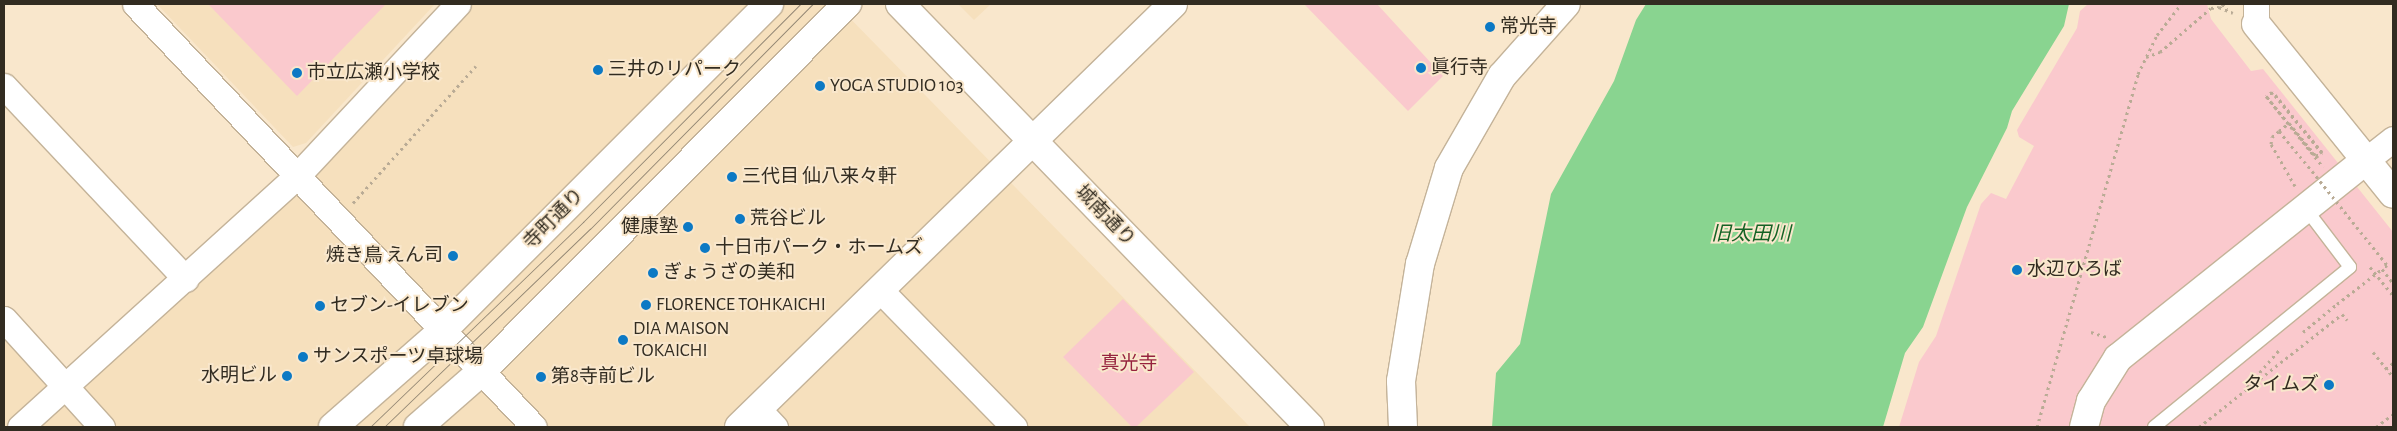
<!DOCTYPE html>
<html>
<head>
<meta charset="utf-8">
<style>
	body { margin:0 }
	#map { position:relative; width:2397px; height:431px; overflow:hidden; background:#f9e7cc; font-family:"Alegreya Sans","Noto Sans JP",sans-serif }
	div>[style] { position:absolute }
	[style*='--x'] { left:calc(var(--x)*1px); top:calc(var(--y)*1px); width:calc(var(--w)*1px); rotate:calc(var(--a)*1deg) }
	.built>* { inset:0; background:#f6e0bd }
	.green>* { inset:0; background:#fac9cd }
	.water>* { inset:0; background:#89d490 }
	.path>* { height:3px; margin-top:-1.5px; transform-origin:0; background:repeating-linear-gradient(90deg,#b9ab95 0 2.5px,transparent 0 6.5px) }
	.roads { filter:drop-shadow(1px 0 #c4b399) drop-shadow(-1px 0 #c4b399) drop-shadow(0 1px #c4b399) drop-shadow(0 -1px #c4b399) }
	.service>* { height:12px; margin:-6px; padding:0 6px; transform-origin:6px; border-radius:6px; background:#fff }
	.minor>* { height:25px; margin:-12.5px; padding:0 12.5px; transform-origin:12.5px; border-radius:12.5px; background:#fff }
	.tertiary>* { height:28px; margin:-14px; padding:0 14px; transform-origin:14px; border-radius:14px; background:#fff }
	.trunk>* { height:28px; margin:-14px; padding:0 14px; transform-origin:14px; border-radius:14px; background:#fff }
	.tram>* { height:1px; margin:-0.5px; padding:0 0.5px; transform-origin:0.5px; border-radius:0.5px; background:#938774 }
	.path-bridge>* { height:3px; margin-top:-1.5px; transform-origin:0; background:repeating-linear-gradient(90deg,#b9ab95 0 2.5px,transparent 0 6.5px) }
	.dots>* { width:14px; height:14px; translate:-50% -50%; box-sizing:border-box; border:2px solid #f9e7cc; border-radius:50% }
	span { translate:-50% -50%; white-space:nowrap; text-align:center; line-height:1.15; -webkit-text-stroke:4px #f9e7cc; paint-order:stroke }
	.poi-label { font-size:19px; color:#322c21 }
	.left { translate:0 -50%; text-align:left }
	.right { translate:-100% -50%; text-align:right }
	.street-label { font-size:19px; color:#322c21 }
	.park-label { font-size:19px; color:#96233e }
	.water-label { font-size:20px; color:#146325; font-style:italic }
	.frame { position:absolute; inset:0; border:5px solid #322c21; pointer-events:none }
</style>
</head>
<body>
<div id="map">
	<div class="built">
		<div style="clip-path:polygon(157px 4px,435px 4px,306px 143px,293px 147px)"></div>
		<div style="clip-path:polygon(461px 4px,836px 4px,1250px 427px,4px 427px,4px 317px,64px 383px)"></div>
		<div style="clip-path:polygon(958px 4px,991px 4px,974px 20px)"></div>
	</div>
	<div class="green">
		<div style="clip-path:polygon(208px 4px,386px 4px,297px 96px)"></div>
		<div style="clip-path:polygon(1304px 4px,1377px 4px,1443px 76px,1408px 111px)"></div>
		<div style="clip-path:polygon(2088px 4px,2207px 4px,2211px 19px,2251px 71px,2263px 69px,2393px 232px,2393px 427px,1899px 427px,1919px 362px,1936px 336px,1981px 204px,1991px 193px,2006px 199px,2034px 146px,2019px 137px,2017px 130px,2077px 28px,2080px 11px)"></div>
		<div style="clip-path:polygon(1123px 299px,1194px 372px,1136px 427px,1132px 427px,1063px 357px)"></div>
	</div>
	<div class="water">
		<div style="clip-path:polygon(1646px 4px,2069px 4px,2064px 26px,2012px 111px,2007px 128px,1967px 207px,1923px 327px,1905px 353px,1883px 427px,1492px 427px,1496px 373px,1520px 344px,1551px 194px,1614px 81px,1636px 20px)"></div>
	</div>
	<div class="path">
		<div style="--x:2222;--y:4;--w:7;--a:45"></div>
		<div style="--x:2146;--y:57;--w:15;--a:-20"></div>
		<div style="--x:2160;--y:52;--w:67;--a:-40.8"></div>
		<div style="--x:2211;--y:8;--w:8;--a:-7"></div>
		<div style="--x:2219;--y:7;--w:15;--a:23"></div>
		<div style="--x:2279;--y:131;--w:13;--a:-39"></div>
		<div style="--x:2295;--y:186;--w:48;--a:-119.7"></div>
		<div style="--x:2271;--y:144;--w:7;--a:-82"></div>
		<div style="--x:2272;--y:137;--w:9;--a:-41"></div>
		<div style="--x:2279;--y:131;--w:52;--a:50.5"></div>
		<div style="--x:353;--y:203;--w:184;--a:-48.1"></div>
		<div style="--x:2370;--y:267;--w:36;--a:51"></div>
		<div style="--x:2091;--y:332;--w:16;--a:18"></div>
		<div style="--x:2303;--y:332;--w:44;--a:-39.5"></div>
		<div style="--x:2373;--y:352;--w:32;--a:51"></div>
		<div style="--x:2386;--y:369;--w:9;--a:-41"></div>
		<div style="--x:2247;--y:387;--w:50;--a:-49"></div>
		<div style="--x:2037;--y:427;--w:367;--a:-74"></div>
		<div style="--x:2138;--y:74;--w:43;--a:-64"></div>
		<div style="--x:2157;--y:35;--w:39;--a:-52"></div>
		<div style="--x:2199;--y:427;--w:182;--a:-38.3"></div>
		<div style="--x:2342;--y:314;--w:8;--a:50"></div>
		<div style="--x:2376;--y:427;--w:21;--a:-37"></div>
	</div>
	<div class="roads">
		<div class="service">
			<div style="--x:2154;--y:427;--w:253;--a:-39.2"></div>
			<div style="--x:2350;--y:267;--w:73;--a:-127.2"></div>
		</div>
		<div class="minor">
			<div style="--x:135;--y:4;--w:581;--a:46.67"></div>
			<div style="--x:2256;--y:4;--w:20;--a:90"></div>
			<div style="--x:4;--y:86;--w:265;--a:46.7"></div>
			<div style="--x:2366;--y:160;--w:34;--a:-38"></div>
			<div style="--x:880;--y:290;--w:192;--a:45.6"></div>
			<div style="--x:4;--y:319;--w:146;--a:47.8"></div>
			<div style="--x:758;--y:409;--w:25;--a:47"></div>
			<div style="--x:20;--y:427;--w:372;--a:-42.2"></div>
			<div style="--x:296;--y:177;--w:237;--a:-46.9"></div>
		</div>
		<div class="tertiary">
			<div style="--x:900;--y:4;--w:589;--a:45.89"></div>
			<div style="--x:2256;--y:24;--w:218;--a:51.1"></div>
			<div style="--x:739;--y:427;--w:606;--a:-44.26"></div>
			<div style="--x:1403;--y:427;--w:46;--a:-92.5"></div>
			<div style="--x:1401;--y:381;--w:119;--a:-80.8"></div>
			<div style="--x:1420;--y:264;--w:100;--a:-73.2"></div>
			<div style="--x:1449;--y:168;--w:106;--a:-60.1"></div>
			<div style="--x:1502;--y:76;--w:96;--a:-48.4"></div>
			<div style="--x:2084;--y:427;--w:27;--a:-75"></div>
			<div style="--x:2091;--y:401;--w:51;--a:-57.9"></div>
			<div style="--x:2118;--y:358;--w:317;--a:-38.6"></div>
		</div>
		<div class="trunk">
			<div style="--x:333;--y:427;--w:144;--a:-41.3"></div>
			<div style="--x:441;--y:332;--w:464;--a:-45"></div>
			<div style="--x:418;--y:427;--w:85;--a:-41.2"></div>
			<div style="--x:482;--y:371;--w:518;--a:-45.16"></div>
		</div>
	</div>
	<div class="tram">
		<div style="--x:370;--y:427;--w:296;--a:-43.9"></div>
		<div style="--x:583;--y:222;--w:308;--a:-45.1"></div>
		<div style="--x:384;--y:427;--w:286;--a:-43.9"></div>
		<div style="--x:590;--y:229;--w:317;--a:-45.3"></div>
	</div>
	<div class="path-bridge">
		<div style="--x:2289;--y:123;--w:43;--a:50.7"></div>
		<div style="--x:2316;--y:156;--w:7;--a:-34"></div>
		<div style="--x:2322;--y:152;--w:77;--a:-129.2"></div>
		<div style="--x:2273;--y:92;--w:8;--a:140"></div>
		<div style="--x:2267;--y:97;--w:77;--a:50.8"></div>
		<div style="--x:2316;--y:157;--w:7;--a:-34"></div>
		<div style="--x:2322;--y:153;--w:79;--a:-129.3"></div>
		<div style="--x:2272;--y:92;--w:7;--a:146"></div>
		<div style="--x:2266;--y:96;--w:91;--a:51.2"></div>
		<div style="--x:2312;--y:171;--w:120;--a:51.4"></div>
		<div style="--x:2387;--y:265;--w:6;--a:141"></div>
		<div style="--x:2382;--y:269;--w:18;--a:52"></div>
		<div style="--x:2337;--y:304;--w:57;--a:-37.9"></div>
	</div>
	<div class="dots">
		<div style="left:1490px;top:27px;background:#0c79c4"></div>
		<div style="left:1421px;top:68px;background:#0c79c4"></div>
		<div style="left:598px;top:70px;background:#0c79c4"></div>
		<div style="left:297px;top:73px;background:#0c79c4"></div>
		<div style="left:820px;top:86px;background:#0c79c4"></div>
		<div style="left:732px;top:177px;background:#0c79c4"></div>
		<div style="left:740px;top:219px;background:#0c79c4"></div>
		<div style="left:688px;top:227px;background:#0c79c4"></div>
		<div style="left:705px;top:248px;background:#0c79c4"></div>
		<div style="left:453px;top:256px;background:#0c79c4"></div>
		<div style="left:2017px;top:270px;background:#0c79c4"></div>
		<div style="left:653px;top:273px;background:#0c79c4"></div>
		<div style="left:646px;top:305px;background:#0c79c4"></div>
		<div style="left:320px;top:306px;background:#0c79c4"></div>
		<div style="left:623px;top:340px;background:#0c79c4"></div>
		<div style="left:303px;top:357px;background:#0c79c4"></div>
		<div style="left:287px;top:376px;background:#0c79c4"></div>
		<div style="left:541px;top:377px;background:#0c79c4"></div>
		<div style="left:2329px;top:385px;background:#0c79c4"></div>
	</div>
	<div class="poi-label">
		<span class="left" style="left:1500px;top:27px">常光寺</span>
		<span class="left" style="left:1431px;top:68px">眞行寺</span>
		<span class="left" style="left:608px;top:70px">三井のリパーク</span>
		<span class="left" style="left:307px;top:73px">市立広瀬小学校</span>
		<span class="left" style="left:830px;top:86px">YOGA STUDIO 103</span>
		<span class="left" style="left:742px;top:177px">三代目 仙八来々軒</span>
		<span class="left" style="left:750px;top:219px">荒谷ビル</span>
		<span class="right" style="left:678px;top:227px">健康塾</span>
		<span class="left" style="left:715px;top:248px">十日市パーク・ホームズ</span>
		<span class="right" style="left:443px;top:256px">焼き鳥 えん司</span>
		<span class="left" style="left:2027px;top:270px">水辺ひろば</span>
		<span class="left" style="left:663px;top:273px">ぎょうざの美和</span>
		<span class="left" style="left:656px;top:305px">FLORENCE TOHKAICHI</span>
		<span class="left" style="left:330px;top:306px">セブン-イレブン</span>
		<span class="left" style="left:633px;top:340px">DIA MAISON<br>TOKAICHI</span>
		<span class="left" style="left:313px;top:357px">サンスポーツ卓球場</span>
		<span class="right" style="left:277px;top:376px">水明ビル</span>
		<span class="left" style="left:551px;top:377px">第8寺前ビル</span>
		<span class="right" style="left:2319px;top:385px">タイムズ</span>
	</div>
	<div class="street-label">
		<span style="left:1105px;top:216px;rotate:46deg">城南通り</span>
		<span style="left:554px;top:219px;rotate:-45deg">寺町通り</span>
	</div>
	<div class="park-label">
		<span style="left:1129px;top:364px">真光寺</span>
	</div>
	<div class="water-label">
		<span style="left:1751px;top:234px">旧太田川</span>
	</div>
	<div class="frame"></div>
</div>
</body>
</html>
